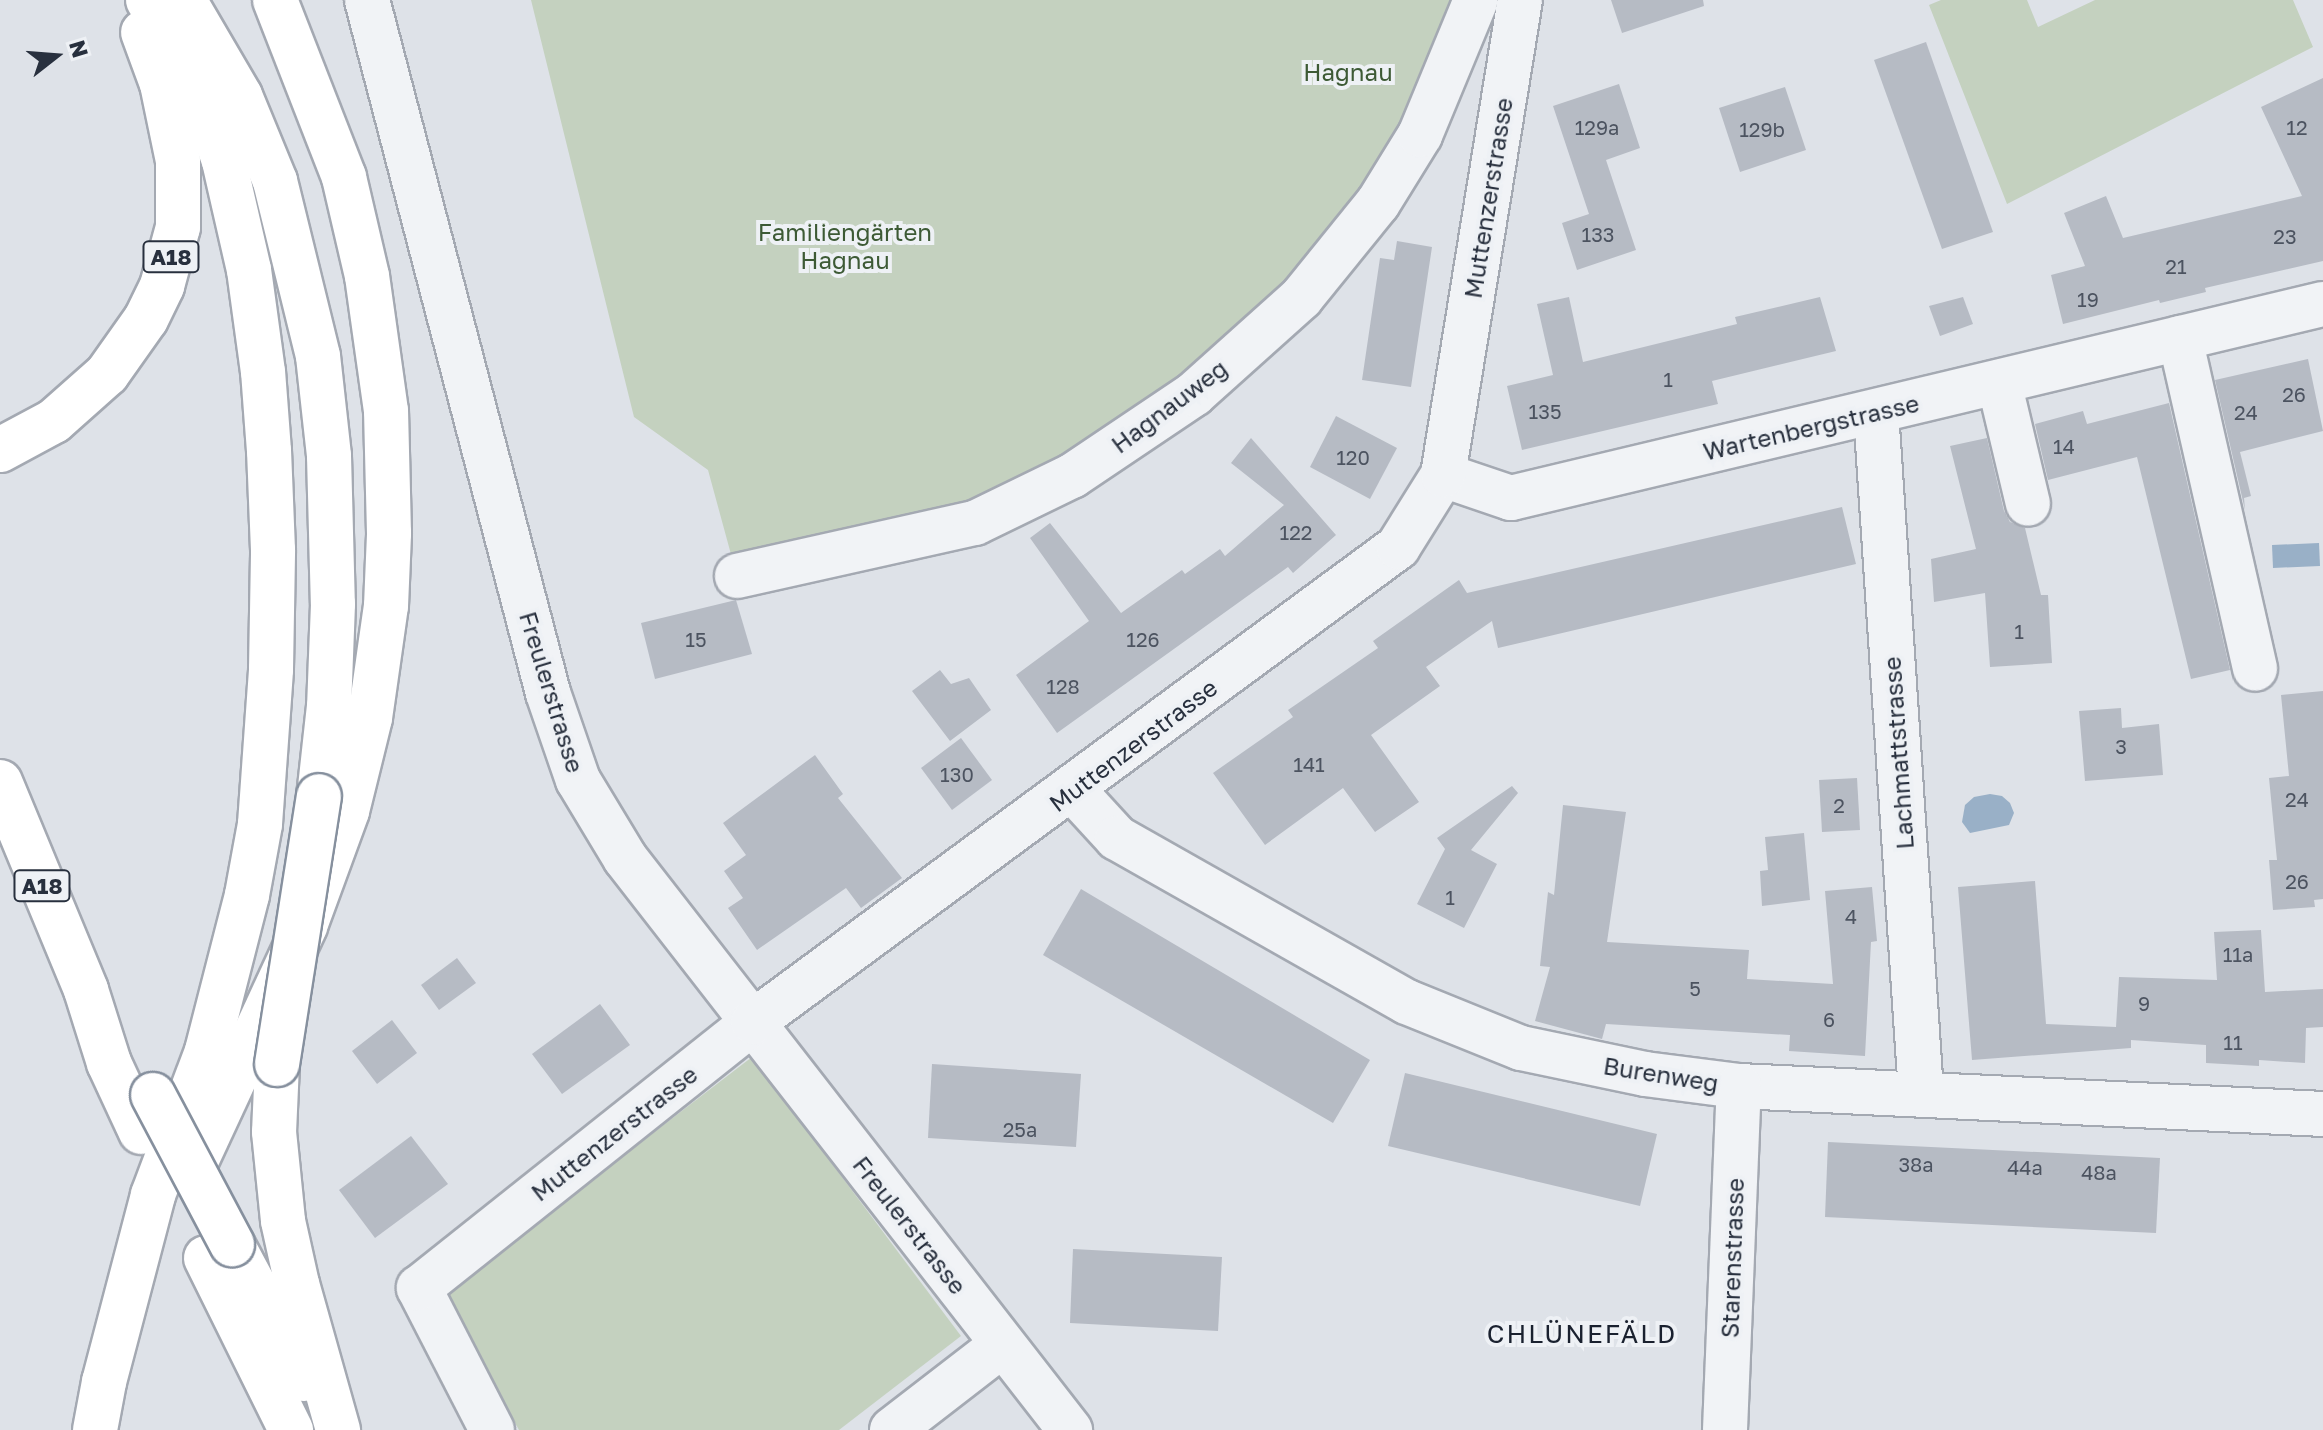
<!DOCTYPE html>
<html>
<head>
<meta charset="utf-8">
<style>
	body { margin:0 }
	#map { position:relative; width:2323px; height:1430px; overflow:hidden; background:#dee2e8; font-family:"Golos Text",sans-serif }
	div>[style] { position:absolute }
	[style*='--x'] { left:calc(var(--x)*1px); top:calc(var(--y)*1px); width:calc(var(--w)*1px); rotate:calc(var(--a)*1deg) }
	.green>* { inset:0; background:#c4d1bf }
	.water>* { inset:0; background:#99b0c7 }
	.building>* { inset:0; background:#b6bbc4 }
	.roads { filter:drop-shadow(2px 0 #a4a9b2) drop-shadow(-2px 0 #a4a9b2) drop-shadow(0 2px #a4a9b2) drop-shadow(0 -2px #a4a9b2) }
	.minor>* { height:44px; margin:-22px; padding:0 22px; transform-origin:22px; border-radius:22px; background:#f1f3f6 }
	.highway>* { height:44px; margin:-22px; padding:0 22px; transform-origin:22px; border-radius:22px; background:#fff }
	.bridges { filter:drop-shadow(2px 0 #86909e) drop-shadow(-2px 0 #86909e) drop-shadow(0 2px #86909e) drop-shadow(0 -2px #86909e) }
	.highway-bridge>* { height:44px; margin:-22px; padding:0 22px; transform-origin:22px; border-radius:22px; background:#fff }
	span { translate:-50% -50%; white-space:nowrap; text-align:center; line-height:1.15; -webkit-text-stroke:8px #eef1f5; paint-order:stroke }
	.number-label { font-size:20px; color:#4c5360 }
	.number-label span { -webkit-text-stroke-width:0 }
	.shield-label span { padding:2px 6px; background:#eef1f5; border:2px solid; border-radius:6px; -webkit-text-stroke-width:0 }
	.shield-label { font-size:22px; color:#28303e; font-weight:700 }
	.park-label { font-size:24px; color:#3d5a35 }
	.street-label { font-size:24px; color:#28303e }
	.neighbourhood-label { font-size:26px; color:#1a212f; letter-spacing:2px }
	.north { position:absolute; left:16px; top:16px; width:80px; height:80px; -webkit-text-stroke:6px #eef1f5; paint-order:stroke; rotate:73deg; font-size:22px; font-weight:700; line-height:32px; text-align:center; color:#28303e }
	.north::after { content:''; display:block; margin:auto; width:28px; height:36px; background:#28303e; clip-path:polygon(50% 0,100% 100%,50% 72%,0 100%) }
</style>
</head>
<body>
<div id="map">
	<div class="green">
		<div style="clip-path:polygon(531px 0,1454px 0,1393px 143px,1346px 217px,1261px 310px,1141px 413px,992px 498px,735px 569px,708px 470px,634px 417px)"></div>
		<div style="clip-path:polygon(1941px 0,2027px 0,2038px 27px,2095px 0,2293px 0,2313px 47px,2007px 204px,1929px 5px)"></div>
		<div style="clip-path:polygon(752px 1057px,961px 1336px,839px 1430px,519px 1430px,445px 1293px)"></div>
	</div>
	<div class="water">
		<div style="clip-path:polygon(2319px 543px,2320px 566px,2273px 568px,2272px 545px)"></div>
		<div style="clip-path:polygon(1990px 794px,2002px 796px,2010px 803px,2014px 813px,2009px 825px,1970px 833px,1962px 822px,1965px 805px,1974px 797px)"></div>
	</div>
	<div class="building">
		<div style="clip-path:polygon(1611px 0,1703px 0,1704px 6px,1622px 33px)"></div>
		<div style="clip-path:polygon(1926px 42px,1993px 232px,1942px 249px,1874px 60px)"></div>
		<div style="clip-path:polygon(2323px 78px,2323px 261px,2205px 288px,2206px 292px,2160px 303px,2159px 300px,2063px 324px,2051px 275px,2085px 266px,2064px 213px,2106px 196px,2123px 238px,2302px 196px,2261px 107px)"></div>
		<div style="clip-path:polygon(1619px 84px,1640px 148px,1606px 160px,1636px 250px,1577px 270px,1562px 223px,1589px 214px,1553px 106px)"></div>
		<div style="clip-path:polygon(1785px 87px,1806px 150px,1740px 172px,1719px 108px)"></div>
		<div style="clip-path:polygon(1397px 241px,1432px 247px,1411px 387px,1362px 380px,1380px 258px,1394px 260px)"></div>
		<div style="clip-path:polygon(1569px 297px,1583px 362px,1737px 324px,1735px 317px,1820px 297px,1836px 351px,1712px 381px,1718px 404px,1522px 450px,1507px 386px,1553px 375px,1537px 304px)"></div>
		<div style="clip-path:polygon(1963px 297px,1973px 324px,1940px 336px,1929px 306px)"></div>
		<div style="clip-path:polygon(2308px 359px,2323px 431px,2240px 452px,2251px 496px,2244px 498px,2245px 510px,2215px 380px)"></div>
		<div style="clip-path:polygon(2169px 403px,2230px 670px,2191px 679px,2137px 457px,2048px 480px,2035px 424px,2083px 411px,2087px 424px)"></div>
		<div style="clip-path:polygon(1336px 416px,1397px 448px,1370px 499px,1310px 467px)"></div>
		<div style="clip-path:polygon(1251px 438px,1336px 535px,1293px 573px,1288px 567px,1057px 733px,1016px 675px,1089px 621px,1030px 538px,1050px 523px,1121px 613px,1182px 570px,1185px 574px,1220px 549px,1225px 556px,1284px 505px,1231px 463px)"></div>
		<div style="clip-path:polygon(1987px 438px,2004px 511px,2010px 522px,2025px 528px,2041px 595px,2048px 595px,2052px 663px,1990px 667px,1985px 593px,1934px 602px,1931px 559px,1976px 549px,1950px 446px)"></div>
		<div style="clip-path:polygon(1842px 507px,1856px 564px,1498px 648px,1492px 621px,1426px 667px,1440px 686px,1371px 735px,1419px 802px,1375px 832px,1343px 788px,1265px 845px,1213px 773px,1293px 717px,1288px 710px,1378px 648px,1373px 641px,1459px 580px,1467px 593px)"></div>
		<div style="clip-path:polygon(736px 600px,752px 654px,655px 679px,641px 623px)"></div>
		<div style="clip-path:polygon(940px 670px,951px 684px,969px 678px,991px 710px,950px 741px,912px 691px)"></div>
		<div style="clip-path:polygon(2323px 691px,2323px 899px,2314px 900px,2315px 907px,2273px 910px,2269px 860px,2277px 860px,2269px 778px,2289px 776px,2281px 695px)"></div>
		<div style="clip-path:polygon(2121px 708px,2122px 728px,2159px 724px,2163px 775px,2085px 781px,2079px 711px)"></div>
		<div style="clip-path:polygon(961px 738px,992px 780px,952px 810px,921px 768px)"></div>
		<div style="clip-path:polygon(815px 755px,843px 794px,838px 798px,902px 878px,861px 908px,846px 888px,757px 950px,728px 908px,743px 898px,724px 871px,746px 855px,723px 823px)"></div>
		<div style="clip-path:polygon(1857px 778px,1860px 830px,1822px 832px,1819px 780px)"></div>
		<div style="clip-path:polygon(1512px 786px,1518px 793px,1471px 850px,1497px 864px,1464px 928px,1417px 904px,1445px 849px,1437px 838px)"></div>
		<div style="clip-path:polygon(1563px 805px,1626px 812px,1607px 942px,1749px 950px,1747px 979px,1833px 984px,1825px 891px,1872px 887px,1877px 941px,1871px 942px,1865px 1056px,1789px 1051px,1790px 1035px,1606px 1024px,1602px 1039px,1535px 1021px,1550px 967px,1540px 966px,1548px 892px,1554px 895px)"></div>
		<div style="clip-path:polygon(1804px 833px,1810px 900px,1762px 906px,1760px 871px,1768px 870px,1765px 837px)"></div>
		<div style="clip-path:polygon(2035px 881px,2046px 1024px,2116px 1027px,2119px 977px,2217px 980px,2214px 932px,2261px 930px,2265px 992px,2323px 989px,2323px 1027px,2306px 1028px,2305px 1063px,2259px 1060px,2259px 1066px,2206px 1063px,2206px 1045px,2131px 1040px,2131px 1048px,1972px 1060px,1958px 887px)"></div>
		<div style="clip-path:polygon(1081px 889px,1370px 1060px,1333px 1123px,1043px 955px)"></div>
		<div style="clip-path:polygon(457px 958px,476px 983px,439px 1010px,421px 985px)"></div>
		<div style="clip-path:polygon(600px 1004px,630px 1045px,562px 1094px,532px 1054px)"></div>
		<div style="clip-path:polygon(392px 1020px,417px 1053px,377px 1084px,352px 1051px)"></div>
		<div style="clip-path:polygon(932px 1064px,1081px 1074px,1076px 1147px,928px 1138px)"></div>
		<div style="clip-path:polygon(1405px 1073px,1657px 1134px,1640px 1206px,1388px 1146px)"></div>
		<div style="clip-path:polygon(411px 1136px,448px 1184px,375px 1238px,339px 1190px)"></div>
		<div style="clip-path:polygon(1828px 1142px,2160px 1158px,2156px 1233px,1825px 1217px)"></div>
		<div style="clip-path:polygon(1073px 1249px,1222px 1257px,1218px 1331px,1070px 1323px)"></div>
	</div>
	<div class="roads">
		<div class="minor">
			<div style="--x:367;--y:0;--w:716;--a:75.36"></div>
			<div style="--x:548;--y:693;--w:92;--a:71"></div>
			<div style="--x:578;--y:780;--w:91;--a:58.9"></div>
			<div style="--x:625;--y:858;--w:725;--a:52.12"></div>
			<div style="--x:2180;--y:338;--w:339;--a:77.2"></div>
			<div style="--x:1999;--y:382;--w:125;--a:76.6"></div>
			<div style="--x:1876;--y:412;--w:683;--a:86.22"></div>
			<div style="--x:1443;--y:475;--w:72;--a:18.7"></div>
			<div style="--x:1511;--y:498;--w:835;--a:-13.44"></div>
			<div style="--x:737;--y:576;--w:244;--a:-12.6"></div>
			<div style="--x:975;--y:523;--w:108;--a:-25.9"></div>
			<div style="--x:1072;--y:476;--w:147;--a:-33.9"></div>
			<div style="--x:1194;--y:394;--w:144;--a:-41.9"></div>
			<div style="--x:1301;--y:298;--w:122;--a:-51"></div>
			<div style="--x:1378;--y:203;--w:80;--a:-58.3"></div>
			<div style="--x:1420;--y:135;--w:146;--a:-67.5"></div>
			<div style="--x:1073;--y:790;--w:65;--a:47.5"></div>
			<div style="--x:1117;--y:838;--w:333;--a:29.5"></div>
			<div style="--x:1407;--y:1002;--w:123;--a:22"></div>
			<div style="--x:1521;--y:1048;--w:127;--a:11.8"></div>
			<div style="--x:1645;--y:1074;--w:95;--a:7.3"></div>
			<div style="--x:1739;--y:1086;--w:585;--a:2.74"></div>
			<div style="--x:492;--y:1430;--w:160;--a:-117.2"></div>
			<div style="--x:419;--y:1288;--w:427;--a:-38.5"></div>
			<div style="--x:753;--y:1022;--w:801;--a:-36.37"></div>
			<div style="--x:1398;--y:547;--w:85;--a:-58"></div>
			<div style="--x:1443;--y:475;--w:481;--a:-80.8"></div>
			<div style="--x:892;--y:1430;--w:139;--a:-37.7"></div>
			<div style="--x:1725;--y:1430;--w:344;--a:-87.7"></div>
		</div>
		<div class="highway">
			<div style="--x:184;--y:0;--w:111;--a:59.7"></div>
			<div style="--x:240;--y:96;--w:92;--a:67.6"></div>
			<div style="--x:275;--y:181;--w:180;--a:76.2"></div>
			<div style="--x:318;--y:356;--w:101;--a:83.7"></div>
			<div style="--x:329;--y:456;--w:148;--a:88.5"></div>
			<div style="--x:333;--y:604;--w:102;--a:92.2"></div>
			<div style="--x:329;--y:706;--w:91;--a:96.3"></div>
			<div style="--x:0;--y:450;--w:61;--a:-28.2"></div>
			<div style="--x:54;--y:421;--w:71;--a:-41.6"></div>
			<div style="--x:107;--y:374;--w:67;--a:-54.7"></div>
			<div style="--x:146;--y:319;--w:37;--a:-64"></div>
			<div style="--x:162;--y:286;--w:61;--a:-74.8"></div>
			<div style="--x:178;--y:227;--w:66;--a:-90"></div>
			<div style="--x:178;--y:161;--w:79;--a:-101.7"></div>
			<div style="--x:162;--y:84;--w:55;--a:-110.1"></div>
			<div style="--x:0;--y:782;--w:225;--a:67.5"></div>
			<div style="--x:86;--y:990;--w:77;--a:72.5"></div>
			<div style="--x:109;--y:1063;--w:76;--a:65.1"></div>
			<div style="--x:277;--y:1064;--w:68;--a:92.5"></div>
			<div style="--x:274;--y:1132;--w:89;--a:84.2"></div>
			<div style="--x:283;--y:1221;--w:65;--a:77.5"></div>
			<div style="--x:297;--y:1284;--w:152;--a:74.3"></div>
			<div style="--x:191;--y:1172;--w:271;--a:-65.1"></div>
			<div style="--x:305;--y:926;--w:122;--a:-69.9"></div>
			<div style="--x:347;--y:811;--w:96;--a:-76.1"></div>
			<div style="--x:370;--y:718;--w:113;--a:-81.9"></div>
			<div style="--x:386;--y:606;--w:73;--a:-87.6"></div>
			<div style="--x:389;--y:533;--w:122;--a:-91.4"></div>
			<div style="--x:386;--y:411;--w:136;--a:-98"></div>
			<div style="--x:367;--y:276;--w:102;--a:-103.1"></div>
			<div style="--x:344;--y:177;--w:190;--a:-111.3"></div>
			<div style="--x:232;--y:1244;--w:153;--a:61.9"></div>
			<div style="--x:206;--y:1258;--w:192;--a:63.7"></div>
			<div style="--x:95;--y:1430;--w:49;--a:-79.4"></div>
			<div style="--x:104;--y:1382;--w:193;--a:-75.3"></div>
			<div style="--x:153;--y:1195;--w:154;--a:-69.4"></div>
			<div style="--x:207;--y:1051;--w:161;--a:-75.6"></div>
			<div style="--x:247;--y:895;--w:72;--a:-79.6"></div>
			<div style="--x:260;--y:824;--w:155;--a:-85.9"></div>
			<div style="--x:271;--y:669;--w:119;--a:-89"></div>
			<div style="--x:273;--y:550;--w:99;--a:-92.3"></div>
			<div style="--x:269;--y:451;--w:79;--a:-94.3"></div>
			<div style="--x:263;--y:372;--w:103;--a:-97.8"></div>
			<div style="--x:249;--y:270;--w:112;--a:-102.9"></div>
			<div style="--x:224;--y:161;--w:44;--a:-108.4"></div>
			<div style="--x:210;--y:119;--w:81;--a:-114.7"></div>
			<div style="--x:176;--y:45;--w:53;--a:-121.9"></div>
		</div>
	</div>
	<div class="bridges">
		<div class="highway-bridge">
			<div style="--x:277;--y:1064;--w:271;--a:-81.1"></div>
			<div style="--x:153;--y:1095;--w:169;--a:62.1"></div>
		</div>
	</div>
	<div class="number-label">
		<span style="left:1597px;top:127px">129a</span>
		<span style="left:2297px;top:127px">12</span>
		<span style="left:1762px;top:129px">129b</span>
		<span style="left:1598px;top:234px">133</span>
		<span style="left:2285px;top:236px">23</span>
		<span style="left:2176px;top:266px">21</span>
		<span style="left:2088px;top:299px">19</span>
		<span style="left:1668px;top:379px">1</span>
		<span style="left:2294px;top:394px">26</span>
		<span style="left:1545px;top:411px">135</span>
		<span style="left:2246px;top:412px">24</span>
		<span style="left:2064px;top:446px">14</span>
		<span style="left:1353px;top:457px">120</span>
		<span style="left:1296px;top:532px">122</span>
		<span style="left:2019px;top:631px">1</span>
		<span style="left:696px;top:639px">15</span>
		<span style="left:1143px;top:639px">126</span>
		<span style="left:1063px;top:686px">128</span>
		<span style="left:2121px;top:746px">3</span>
		<span style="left:1309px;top:764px">141</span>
		<span style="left:957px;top:774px">130</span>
		<span style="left:2297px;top:799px">24</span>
		<span style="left:1839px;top:805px">2</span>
		<span style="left:2297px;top:881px">26</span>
		<span style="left:1450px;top:897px">1</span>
		<span style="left:1851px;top:916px">4</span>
		<span style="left:2238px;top:954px">11a</span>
		<span style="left:1695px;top:988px">5</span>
		<span style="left:2144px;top:1003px">9</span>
		<span style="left:1829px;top:1019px">6</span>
		<span style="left:2233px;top:1042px">11</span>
		<span style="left:1020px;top:1129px">25a</span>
		<span style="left:1916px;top:1164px">38a</span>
		<span style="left:2025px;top:1167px">44a</span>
		<span style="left:2099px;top:1172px">48a</span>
	</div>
	<div class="shield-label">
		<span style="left:171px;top:257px">A18</span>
		<span style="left:42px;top:886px">A18</span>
	</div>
	<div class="park-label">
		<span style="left:1348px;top:72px">Hagnau</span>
		<span style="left:845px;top:246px">Familiengärten<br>Hagnau</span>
	</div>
	<div class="street-label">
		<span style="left:1488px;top:198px;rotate:-81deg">Muttenzerstrasse</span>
		<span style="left:1169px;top:406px;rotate:-37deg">Hagnauweg</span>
		<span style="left:1811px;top:427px;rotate:-13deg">Wartenbergstrasse</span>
		<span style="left:552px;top:692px;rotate:73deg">Freulerstrasse</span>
		<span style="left:1133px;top:745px;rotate:-37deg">Muttenzerstrasse</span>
		<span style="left:1898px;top:753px;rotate:-94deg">Lachmattstrasse</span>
		<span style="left:1661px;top:1074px;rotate:9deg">Burenweg</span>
		<span style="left:614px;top:1133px;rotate:-38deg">Muttenzerstrasse</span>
		<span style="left:910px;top:1225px;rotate:52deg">Freulerstrasse</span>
		<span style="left:1732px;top:1258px;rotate:-88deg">Starenstrasse</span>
	</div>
	<div class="neighbourhood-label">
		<span style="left:1582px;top:1334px">CHLÜNEFÄLD</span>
	</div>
	<div class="north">N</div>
</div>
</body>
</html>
